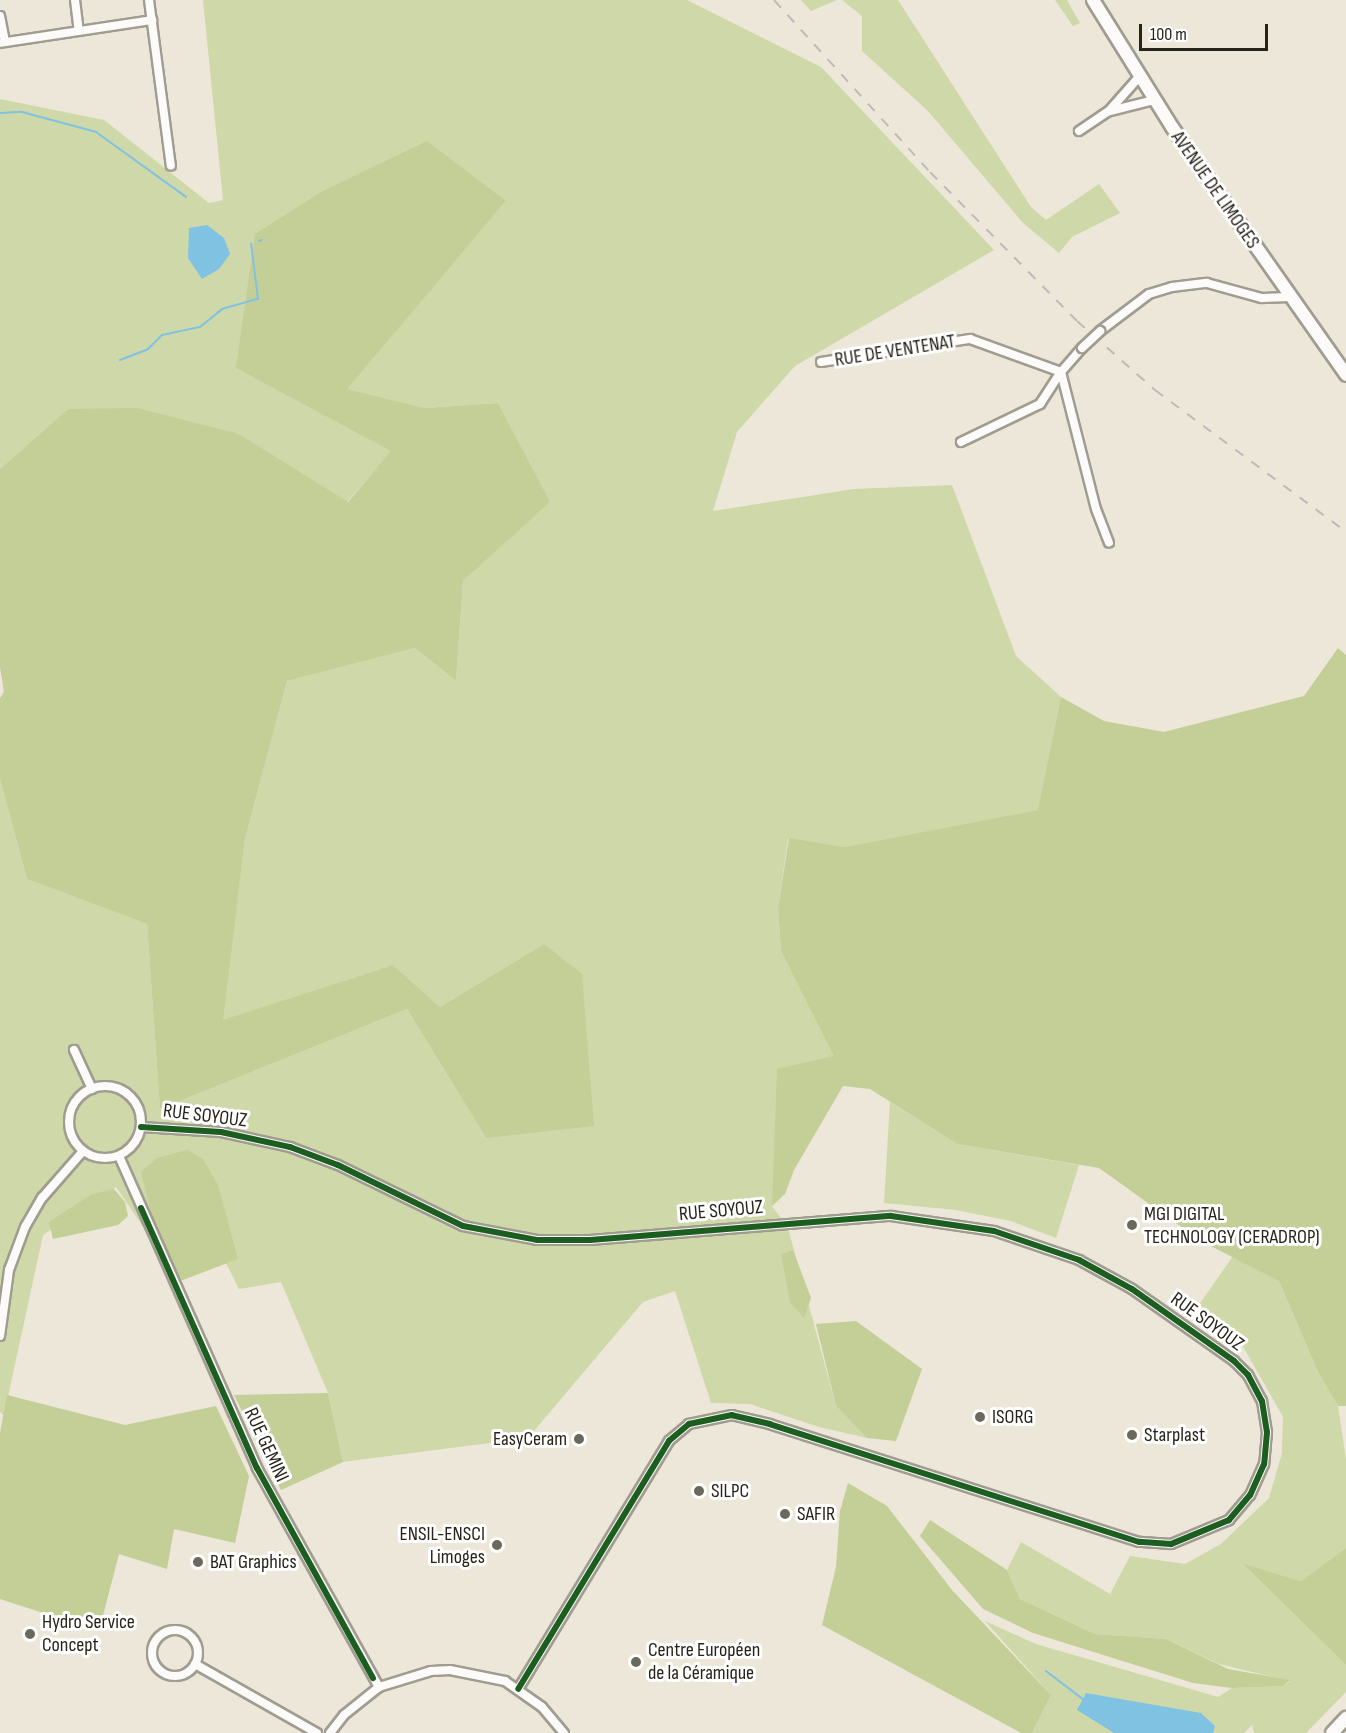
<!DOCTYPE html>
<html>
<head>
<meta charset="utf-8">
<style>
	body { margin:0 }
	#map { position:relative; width:1346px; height:1733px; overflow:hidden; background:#ece7d8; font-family:"Sofia Sans Condensed",sans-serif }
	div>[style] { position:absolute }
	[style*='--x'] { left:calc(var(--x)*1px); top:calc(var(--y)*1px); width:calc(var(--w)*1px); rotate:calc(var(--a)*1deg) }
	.green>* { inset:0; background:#cfd8a8 }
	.forest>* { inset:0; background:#c4ce97 }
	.water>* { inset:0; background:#80c2e2 }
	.stream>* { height:2px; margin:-1px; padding:0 1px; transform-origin:1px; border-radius:1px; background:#80c2e2 }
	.roads { filter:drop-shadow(2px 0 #a09c90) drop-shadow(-2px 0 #a09c90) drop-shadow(0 2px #a09c90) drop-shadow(0 -2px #a09c90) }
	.minor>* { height:8px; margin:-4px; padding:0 4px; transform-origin:4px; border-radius:4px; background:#fcfbf9 }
	.minor>.ring { margin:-4px; padding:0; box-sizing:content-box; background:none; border:8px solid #fcfbf9; border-radius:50% }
	.secondary>* { height:12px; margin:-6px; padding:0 6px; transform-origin:6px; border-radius:6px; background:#fcfbf9 }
	.rail>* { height:2px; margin-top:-1px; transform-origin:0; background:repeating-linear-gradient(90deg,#bcbbb7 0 10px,transparent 0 20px) }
	.bridges { filter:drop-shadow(2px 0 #a09c90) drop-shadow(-2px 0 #a09c90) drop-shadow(0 2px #a09c90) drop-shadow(0 -2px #a09c90) }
	.minor-bridge>* { height:8px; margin:-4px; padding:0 4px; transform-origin:4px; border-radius:4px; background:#fcfbf9 }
	.cycleway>* { height:6px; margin:-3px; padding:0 3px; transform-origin:3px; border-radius:3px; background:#1b5e20 }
	.dots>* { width:16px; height:16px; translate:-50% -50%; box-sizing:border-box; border:3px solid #fff; border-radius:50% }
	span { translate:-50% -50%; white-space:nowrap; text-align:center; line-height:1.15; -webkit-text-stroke:6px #fff; paint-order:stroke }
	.street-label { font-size:20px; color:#262319 }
	.poi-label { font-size:20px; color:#262319 }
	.left { translate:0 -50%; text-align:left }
	.right { translate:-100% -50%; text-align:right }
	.scale { position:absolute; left:1139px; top:24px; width:129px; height:27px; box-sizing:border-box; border:3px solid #262319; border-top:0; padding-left:8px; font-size:18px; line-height:21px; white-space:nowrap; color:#262319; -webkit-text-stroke:4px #fff; paint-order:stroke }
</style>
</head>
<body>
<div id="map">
	<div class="green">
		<div style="clip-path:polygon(203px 0,687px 0,821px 67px,994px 250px,795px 366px,737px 432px,713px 511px,854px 489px,952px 485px,1016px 656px,1061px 697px,1039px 810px,844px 847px,788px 839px,778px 908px,781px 951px,835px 1056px,772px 1206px,788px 1228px,836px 1406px,867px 1438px,819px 1427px,750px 1404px,711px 1403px,675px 1291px,643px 1302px,528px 1438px,343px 1462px,328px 1393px,281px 1282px,239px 1289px,226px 1263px,180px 1281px,116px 1187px,43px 1235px,4px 1415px,0 1412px,0 779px,27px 879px,147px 924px,160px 1109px,407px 1009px,486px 1138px,544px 944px,440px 1007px,393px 965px,222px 1021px,245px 839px,287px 681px,415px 648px,456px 681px,463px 581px,549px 502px,498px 403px,425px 408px,346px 389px,506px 201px,236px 368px,392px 451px,347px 502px,239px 434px,68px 409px,0 469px,0 99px,104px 120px,209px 203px,223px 200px)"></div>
		<div style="clip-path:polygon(801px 0,837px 0,811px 11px)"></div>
		<div style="clip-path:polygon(842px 0,898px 0,1031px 207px,1046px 220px,1099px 184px,1120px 213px,1072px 237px,1059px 253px,1023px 223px,928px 111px,862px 51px,862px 16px)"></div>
		<div style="clip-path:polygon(1055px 0,1067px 0,1080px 23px,1073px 26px)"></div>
		<div style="clip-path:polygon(890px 1102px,957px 1144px,1079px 1165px,1056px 1238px,1011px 1221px,956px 1210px,884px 1203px)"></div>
		<div style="clip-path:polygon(1233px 1256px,1279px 1281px,1318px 1372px,1338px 1406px,1346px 1459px,1346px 1548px,1301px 1581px,1244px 1565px,1346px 1665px,1346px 1692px,1306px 1733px,1254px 1733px,1252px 1725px,1244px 1733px,1032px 1733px,1051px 1695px,985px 1621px,1036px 1644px,1218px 1697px,1232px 1688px,1283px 1686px,1290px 1681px,1219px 1664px,1166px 1639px,1095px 1634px,1020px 1599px,1007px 1570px,1021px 1542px,1110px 1594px,1130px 1556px,1185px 1564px,1221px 1544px,1269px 1498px,1282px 1453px,1283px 1417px,1241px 1343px,1196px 1309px)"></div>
	</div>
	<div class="forest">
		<div style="clip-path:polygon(427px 141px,506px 201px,347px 389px,425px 408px,498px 403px,550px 502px,463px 581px,456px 681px,415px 648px,287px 681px,245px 839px,223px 1020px,393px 965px,440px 1007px,544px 944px,582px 974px,594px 1126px,486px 1138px,407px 1009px,160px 1109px,147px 924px,27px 879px,0 779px,0 698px,4px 692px,0 667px,0 469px,68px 409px,137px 408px,239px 434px,348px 502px,391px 451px,236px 368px,255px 234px,321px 192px)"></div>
		<div style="clip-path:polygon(1338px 648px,1346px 655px,1346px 1406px,1338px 1406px,1318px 1372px,1279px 1281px,1201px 1241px,1099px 1168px,957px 1144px,870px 1089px,843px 1086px,794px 1170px,785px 1194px,772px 1206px,777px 1069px,834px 1056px,781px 951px,778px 908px,789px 838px,844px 847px,1038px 810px,1061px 697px,1104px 721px,1164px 732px,1304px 696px)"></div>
		<div style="clip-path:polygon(187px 1150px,203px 1159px,218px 1185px,238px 1259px,180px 1281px,153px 1220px,141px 1172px,157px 1158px)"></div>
		<div style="clip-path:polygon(114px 1189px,125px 1202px,128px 1216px,118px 1225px,53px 1239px,49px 1222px,92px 1194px)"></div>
		<div style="clip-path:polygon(793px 1250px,811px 1298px,804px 1318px,790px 1302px,781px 1254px)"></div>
		<div style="clip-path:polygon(856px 1321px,922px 1369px,896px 1441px,867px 1438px,836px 1406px,816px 1324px)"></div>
		<div style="clip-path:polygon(328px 1393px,343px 1462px,281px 1490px,234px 1395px)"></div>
		<div style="clip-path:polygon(7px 1395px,125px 1425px,216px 1406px,249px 1476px,235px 1543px,174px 1529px,167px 1569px,119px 1554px,99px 1631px,0 1599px,0 1433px)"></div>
		<div style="clip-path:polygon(848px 1483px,887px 1506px,952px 1590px,1051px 1695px,1032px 1733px,1021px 1733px,822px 1625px,836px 1567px,840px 1511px)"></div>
		<div style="clip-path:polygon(930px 1520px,1007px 1570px,1020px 1599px,1095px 1634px,1166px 1639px,1228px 1669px,1290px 1680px,1283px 1686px,1232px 1688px,1193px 1683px,1033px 1633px,983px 1609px,920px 1536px)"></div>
		<div style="clip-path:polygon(1346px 1548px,1346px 1665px,1243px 1564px,1301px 1581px)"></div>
	</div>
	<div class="water">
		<div style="clip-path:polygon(207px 225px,224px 238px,230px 254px,219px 269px,202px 279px,188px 258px,189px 228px)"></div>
		<div style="clip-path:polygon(1086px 1693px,1201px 1713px,1215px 1726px,1213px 1733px,1114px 1733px,1077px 1710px)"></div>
	</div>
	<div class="stream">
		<div style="--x:0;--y:113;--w:22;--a:-3"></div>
		<div style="--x:22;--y:112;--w:77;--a:15.1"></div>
		<div style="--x:96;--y:132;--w:111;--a:35.8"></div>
		<div style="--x:259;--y:241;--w:3;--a:-18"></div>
		<div style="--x:120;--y:360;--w:30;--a:-21"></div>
		<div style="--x:148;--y:349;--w:20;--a:-45"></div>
		<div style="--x:162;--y:335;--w:39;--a:-12"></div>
		<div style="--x:200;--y:327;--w:28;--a:-39"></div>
		<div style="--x:222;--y:309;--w:37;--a:-16"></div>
		<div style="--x:258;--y:299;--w:56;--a:-97.1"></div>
		<div style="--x:1046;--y:1671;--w:48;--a:37.3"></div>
	</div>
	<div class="roads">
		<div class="minor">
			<div style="--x:75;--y:0;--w:31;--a:83"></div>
			<div style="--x:149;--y:0;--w:167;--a:82.5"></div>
			<div style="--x:0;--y:16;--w:26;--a:79"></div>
			<div style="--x:0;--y:43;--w:154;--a:-8.6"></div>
			<div style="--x:1110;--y:111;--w:45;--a:-14"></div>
			<div style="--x:1079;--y:131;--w:36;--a:-34"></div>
			<div style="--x:1109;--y:111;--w:45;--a:-48.6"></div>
			<div style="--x:1100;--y:331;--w:61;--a:-37.1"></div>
			<div style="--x:1149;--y:294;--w:24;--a:-17"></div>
			<div style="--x:1172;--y:287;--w:35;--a:-7"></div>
			<div style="--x:1207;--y:283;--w:57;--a:15.3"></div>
			<div style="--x:1262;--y:298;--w:27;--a:-2"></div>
			<div style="--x:821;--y:362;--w:151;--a:-8.8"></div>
			<div style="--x:970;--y:339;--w:97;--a:19.9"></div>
			<div style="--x:1061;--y:372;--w:32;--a:-49"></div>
			<div style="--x:1061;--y:372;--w:141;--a:75.7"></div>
			<div style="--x:1096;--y:509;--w:36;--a:69"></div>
			<div style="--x:961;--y:442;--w:88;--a:-25.7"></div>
			<div style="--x:1040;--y:404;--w:38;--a:-57"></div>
			<div style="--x:74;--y:1050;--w:43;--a:65.2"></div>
			<div class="ring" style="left:69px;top:1086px;width:64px;height:64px"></div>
			<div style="--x:141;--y:1127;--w:80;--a:3.6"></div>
			<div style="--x:221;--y:1132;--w:71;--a:12.3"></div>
			<div style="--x:290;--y:1147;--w:51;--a:20.6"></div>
			<div style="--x:338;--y:1165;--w:139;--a:26"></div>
			<div style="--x:463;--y:1226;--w:75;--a:10.7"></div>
			<div style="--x:537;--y:1240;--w:53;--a:0"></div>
			<div style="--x:590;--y:1240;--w:302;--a:-4.6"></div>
			<div style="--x:891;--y:1216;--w:104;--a:8.3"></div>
			<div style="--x:994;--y:1231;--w:90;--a:18.8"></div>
			<div style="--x:1079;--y:1260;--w:60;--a:28.7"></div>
			<div style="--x:1132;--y:1289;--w:125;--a:35.2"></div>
			<div style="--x:1234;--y:1361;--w:20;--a:45"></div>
			<div style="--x:1248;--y:1375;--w:30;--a:62"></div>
			<div style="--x:1262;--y:1401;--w:31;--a:81"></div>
			<div style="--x:1267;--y:1432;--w:32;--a:95"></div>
			<div style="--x:1264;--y:1464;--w:34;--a:114"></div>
			<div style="--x:1250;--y:1495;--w:33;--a:130"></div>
			<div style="--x:1229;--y:1520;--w:63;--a:157.5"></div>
			<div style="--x:1171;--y:1544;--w:32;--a:-176"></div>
			<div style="--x:1139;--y:1542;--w:387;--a:-162.3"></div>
			<div style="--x:770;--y:1424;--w:39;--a:-167"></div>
			<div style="--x:732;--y:1415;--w:44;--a:168.2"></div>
			<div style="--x:689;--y:1424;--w:26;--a:140"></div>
			<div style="--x:669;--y:1441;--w:290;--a:121.3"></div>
			<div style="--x:119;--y:1156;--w:341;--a:66.1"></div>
			<div style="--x:257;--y:1468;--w:251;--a:60.9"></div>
			<div style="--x:0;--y:1336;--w:67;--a:-82.2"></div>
			<div style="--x:9;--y:1270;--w:46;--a:-69.6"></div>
			<div style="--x:25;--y:1227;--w:34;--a:-60"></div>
			<div style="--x:42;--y:1198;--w:62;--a:-48.9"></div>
			<div class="ring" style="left:152px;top:1630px;width:38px;height:38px"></div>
			<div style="--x:195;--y:1664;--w:140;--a:29.5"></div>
			<div style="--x:330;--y:1733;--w:23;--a:-52"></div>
			<div style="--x:344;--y:1715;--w:45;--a:-38.7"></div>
			<div style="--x:379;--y:1687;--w:54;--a:-17.1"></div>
			<div style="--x:431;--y:1671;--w:19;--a:-3"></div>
			<div style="--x:450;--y:1670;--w:56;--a:11.3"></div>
			<div style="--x:505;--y:1681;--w:45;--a:35.1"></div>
			<div style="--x:542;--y:1707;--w:34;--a:50"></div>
		</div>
		<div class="secondary">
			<div style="--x:1093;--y:0;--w:150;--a:58.1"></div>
			<div style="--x:1172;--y:127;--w:303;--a:54.9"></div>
			<div style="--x:1332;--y:1733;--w:21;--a:-47"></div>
		</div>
	</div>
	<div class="rail">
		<div style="--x:774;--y:0;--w:232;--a:47.8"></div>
		<div style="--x:930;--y:172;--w:209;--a:45.4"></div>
		<div style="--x:1077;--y:321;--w:104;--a:41.5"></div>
		<div style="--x:1155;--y:390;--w:238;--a:36.6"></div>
	</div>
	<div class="bridges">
		<div class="minor-bridge">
			<div style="--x:1082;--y:348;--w:25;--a:-43"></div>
		</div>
	</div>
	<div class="cycleway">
		<div style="--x:141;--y:1127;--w:80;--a:3.6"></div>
		<div style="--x:221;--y:1132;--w:71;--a:12.3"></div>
		<div style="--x:290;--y:1147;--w:51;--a:20.6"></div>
		<div style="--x:338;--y:1165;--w:139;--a:26"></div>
		<div style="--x:463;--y:1226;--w:75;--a:10.7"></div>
		<div style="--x:537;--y:1240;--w:53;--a:0"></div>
		<div style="--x:590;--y:1240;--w:302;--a:-4.6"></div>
		<div style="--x:891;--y:1216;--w:104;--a:8.3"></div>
		<div style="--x:994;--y:1231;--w:90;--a:18.8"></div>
		<div style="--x:1079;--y:1260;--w:60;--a:28.7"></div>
		<div style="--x:1132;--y:1289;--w:125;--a:35.2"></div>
		<div style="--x:1234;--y:1361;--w:20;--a:45"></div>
		<div style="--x:1248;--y:1375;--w:30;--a:62"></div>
		<div style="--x:1262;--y:1401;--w:31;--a:81"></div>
		<div style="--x:1267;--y:1432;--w:32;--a:95"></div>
		<div style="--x:1264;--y:1464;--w:34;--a:114"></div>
		<div style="--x:1250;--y:1495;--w:33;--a:130"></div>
		<div style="--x:1229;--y:1520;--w:63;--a:157.5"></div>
		<div style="--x:1171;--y:1544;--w:32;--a:-176"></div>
		<div style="--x:1139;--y:1542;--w:387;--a:-162.3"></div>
		<div style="--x:770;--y:1424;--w:39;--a:-167"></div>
		<div style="--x:732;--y:1415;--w:44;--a:168.2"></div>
		<div style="--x:689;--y:1424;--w:26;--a:140"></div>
		<div style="--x:669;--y:1441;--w:290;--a:121.3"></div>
		<div style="--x:141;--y:1208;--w:285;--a:66"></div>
		<div style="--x:257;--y:1468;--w:240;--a:61.1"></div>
	</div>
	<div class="dots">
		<div style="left:1132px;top:1225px;background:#6b685c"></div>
		<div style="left:980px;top:1417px;background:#6b685c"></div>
		<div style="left:1132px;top:1435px;background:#6b685c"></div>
		<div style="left:579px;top:1439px;background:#6b685c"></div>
		<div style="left:699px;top:1491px;background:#6b685c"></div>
		<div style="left:785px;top:1514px;background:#6b685c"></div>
		<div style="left:497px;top:1545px;background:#6b685c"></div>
		<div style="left:198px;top:1562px;background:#6b685c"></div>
		<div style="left:30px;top:1634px;background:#6b685c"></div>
		<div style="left:636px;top:1662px;background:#6b685c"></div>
	</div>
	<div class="street-label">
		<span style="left:1215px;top:190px;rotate:55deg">AVENUE DE LIMOGES</span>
		<span style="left:895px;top:351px;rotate:-9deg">RUE DE VENTENAT</span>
		<span style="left:205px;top:1116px;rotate:7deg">RUE SOYOUZ</span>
		<span style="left:721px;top:1211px;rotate:-5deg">RUE SOYOUZ</span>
		<span style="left:1207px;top:1322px;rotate:36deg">RUE SOYOUZ</span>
		<span style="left:266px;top:1445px;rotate:65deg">RUE GEMINI</span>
	</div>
	<div class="poi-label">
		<span class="left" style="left:1144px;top:1226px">MGI DIGITAL<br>TECHNOLOGY (CERADROP)</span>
		<span class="left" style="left:992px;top:1417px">ISORG</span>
		<span class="left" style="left:1144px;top:1435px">Starplast</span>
		<span class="right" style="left:567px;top:1439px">EasyCeram</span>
		<span class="left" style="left:711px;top:1491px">SILPC</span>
		<span class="left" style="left:797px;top:1514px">SAFIR</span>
		<span class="right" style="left:485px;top:1546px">ENSIL-ENSCI<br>Limoges</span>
		<span class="left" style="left:210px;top:1562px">BAT Graphics</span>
		<span class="left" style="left:42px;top:1634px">Hydro Service<br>Concept</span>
		<span class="left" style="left:648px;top:1662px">Centre Européen<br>de la Céramique</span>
	</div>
	<div class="scale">100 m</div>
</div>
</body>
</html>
